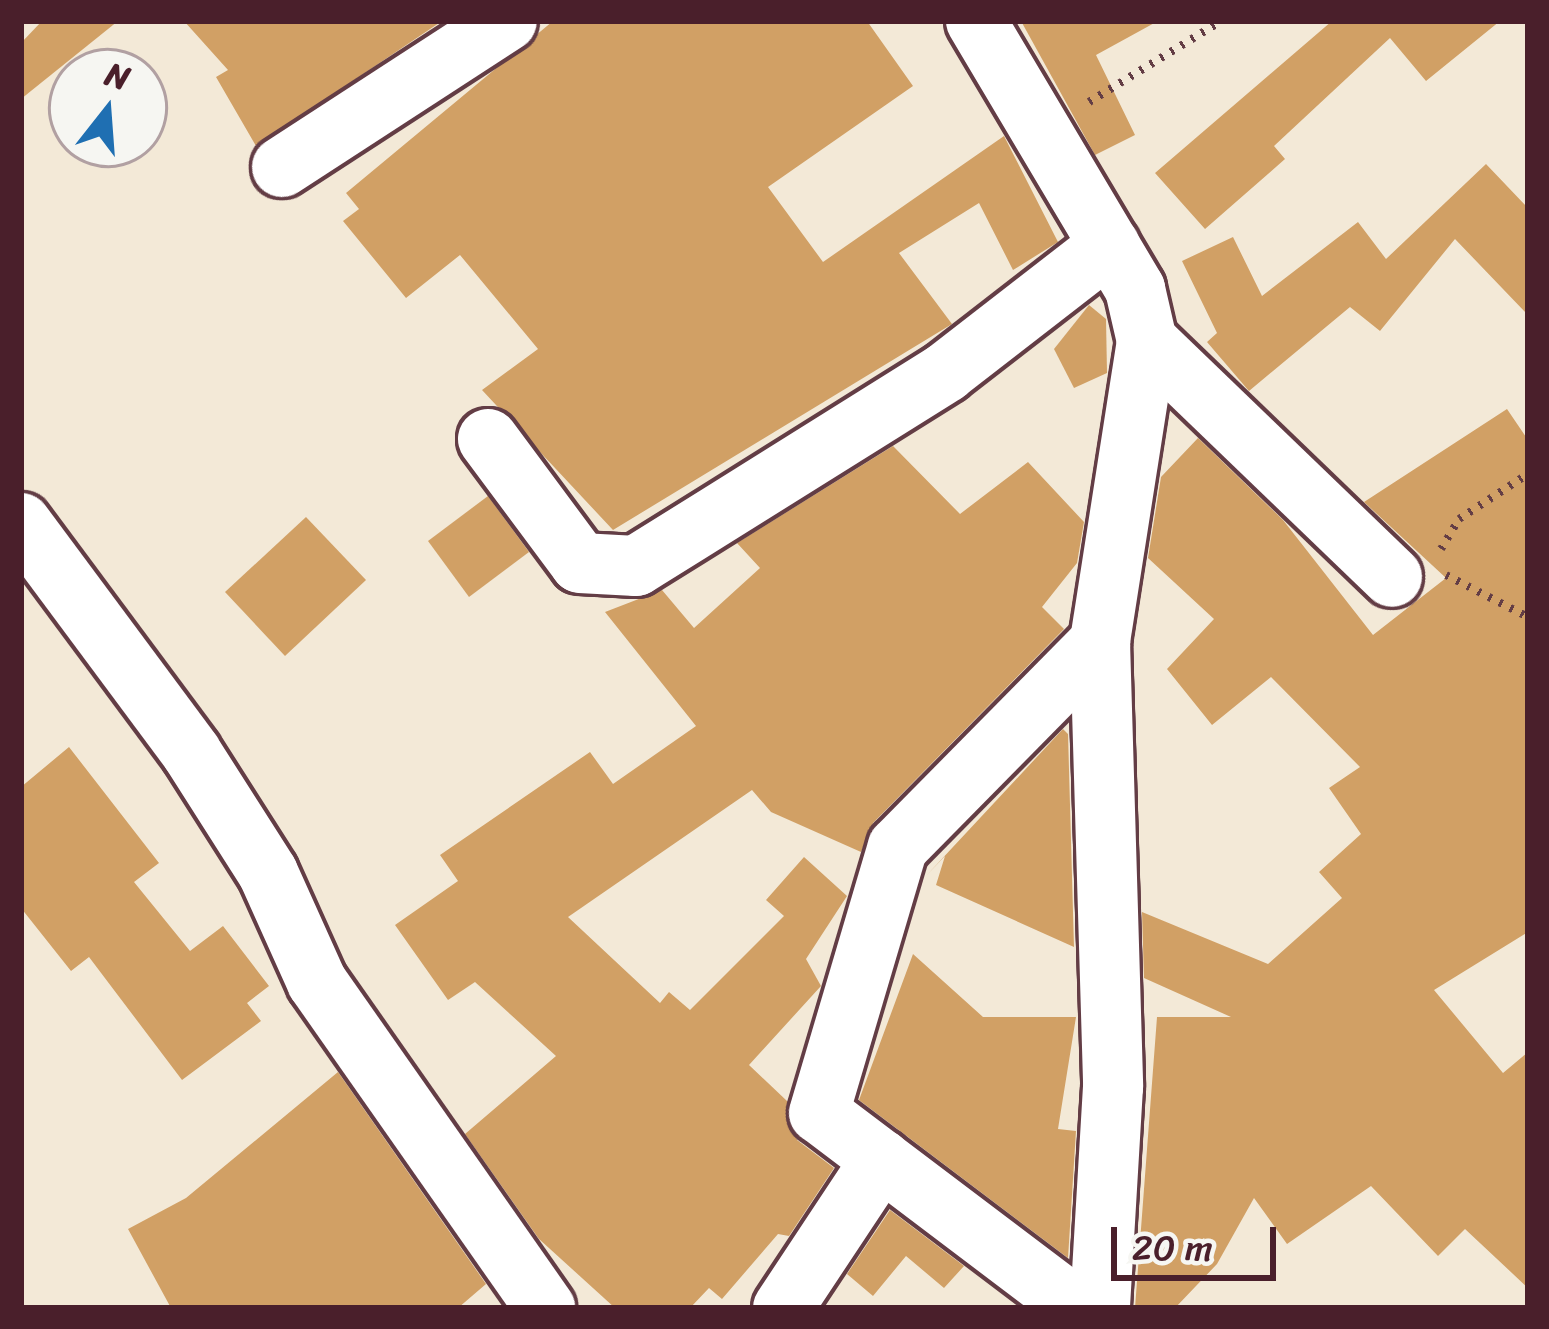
<!DOCTYPE html>
<html>
<head>
<meta charset="utf-8">
<style>
	body { margin:0 }
	#map { position:relative; width:1549px; height:1329px; overflow:hidden; background:#f3e9d7; font-family:Sriracha,sans-serif }
	div>[style] { position:absolute }
	[style*='--x'] { left:calc(var(--x)*1px); top:calc(var(--y)*1px); width:calc(var(--w)*1px); rotate:calc(var(--a)*1deg) }
	.building>* { inset:0; background:#d1a065 }
	.path>* { height:8px; margin-top:-4px; transform-origin:0; background:repeating-linear-gradient(90deg,#633d45 0 3px,transparent 0 12px) }
	.roads { filter:drop-shadow(3px 0 #633d45) drop-shadow(-3px 0 #633d45) drop-shadow(0 3px #633d45) drop-shadow(0 -3px #633d45) }
	.street>* { height:60px; margin:-30px; padding:0 30px; transform-origin:30px; border-radius:30px; background:#fff }
	span { translate:-50% -50%; white-space:nowrap; text-align:center; line-height:1.15; -webkit-text-stroke:10px #f6f6f2; paint-order:stroke }
	.frame { position:absolute; inset:0; border:24px solid #4a1f2b; pointer-events:none }
	.north { position:absolute; left:48px; top:48px; width:120px; height:120px; box-sizing:border-box; background:#f6f6f2; border:3px solid #b1a0a2; border-radius:50%; rotate:17deg; font-size:33px; font-weight:700; line-height:48px; text-align:center; color:#4a1f2b }
	.north::after { content:''; display:block; margin:auto; width:42px; height:54px; background:#1f6fb2; clip-path:polygon(50% 0,100% 100%,50% 72%,0 100%) }
	.scale { position:absolute; left:1111px; top:1227px; width:165px; height:54px; box-sizing:border-box; border:6px solid #4a1f2b; border-top:0; padding-left:15px; font-size:36px; line-height:42px; white-space:nowrap; color:#4a1f2b; -webkit-text-stroke:9px #f6f6f2; paint-order:stroke }
</style>
</head>
<body>
<div id="map">
	<div class="building">
		<div style="clip-path:polygon(42px 21px,118px 21px,21px 99px,21px 43px)"></div>
		<div style="clip-path:polygon(184px 21px,442px 21px,256px 146px,216px 77px,228px 70px)"></div>
		<div style="clip-path:polygon(553px 21px,867px 21px,913px 86px,768px 187px,823px 262px,1004px 136px,1058px 242px,1013px 270px,979px 203px,899px 253px,952px 324px,613px 530px,482px 390px,538px 349px,460px 255px,406px 298px,343px 221px,359px 209px,346px 193px)"></div>
		<div style="clip-path:polygon(1021px 21px,1158px 21px,1096px 55px,1135px 135px,1095px 155px)"></div>
		<div style="clip-path:polygon(1332px 21px,1500px 21px,1426px 81px,1390px 38px,1274px 146px,1285px 159px,1205px 229px,1155px 173px)"></div>
		<div style="clip-path:polygon(1486px 164px,1528px 208px,1528px 315px,1455px 239px,1380px 331px,1350px 307px,1249px 391px,1207px 342px,1217px 333px,1182px 261px,1233px 237px,1262px 296px,1358px 222px,1386px 259px)"></div>
		<div style="clip-path:polygon(1089px 305px,1106px 319px,1107px 373px,1074px 388px,1054px 349px)"></div>
		<div style="clip-path:polygon(1507px 409px,1528px 440px,1528px 932px,1434px 990px,1503px 1073px,1528px 1052px,1528px 1288px,1465px 1229px,1438px 1256px,1371px 1186px,1287px 1244px,1254px 1198px,1217px 1264px,1175px 1308px,1135px 1308px,1157px 1017px,1231px 1017px,1144px 978px,1142px 912px,1268px 964px,1342px 898px,1319px 872px,1361px 834px,1329px 788px,1360px 767px,1271px 677px,1212px 725px,1167px 669px,1214px 619px,1148px 558px,1161px 477px,1198px 438px,1283px 520px,1373px 635px,1446px 578px,1364px 502px)"></div>
		<div style="clip-path:polygon(893px 446px,960px 514px,1028px 462px,1084px 522px,1077px 563px,1042px 607px,1064px 629px,873px 823px,861px 852px,771px 812px,752px 790px,568px 917px,660px 1003px,669px 992px,690px 1010px,784px 916px,766px 900px,804px 857px,847px 896px,806px 959px,821px 986px,749px 1065px,787px 1101px,797px 1140px,834px 1168px,789px 1236px,778px 1234px,722px 1299px,709px 1288px,690px 1308px,615px 1308px,539px 1239px,465px 1134px,556px 1056px,475px 982px,448px 1000px,395px 925px,458px 881px,440px 855px,590px 752px,613px 784px,696px 726px,605px 612px,662px 590px,694px 628px,760px 568px,737px 543px)"></div>
		<div style="clip-path:polygon(488px 496px,529px 552px,469px 597px,428px 541px)"></div>
		<div style="clip-path:polygon(306px 517px,366px 580px,285px 656px,225px 592px)"></div>
		<div style="clip-path:polygon(1063px 729px,1068px 734px,1074px 947px,936px 885px,945px 856px,925px 877px)"></div>
		<div style="clip-path:polygon(69px 747px,159px 863px,134px 882px,190px 951px,223px 926px,269px 986px,247px 1003px,261px 1021px,182px 1080px,89px 957px,71px 971px,21px 908px,21px 787px)"></div>
		<div style="clip-path:polygon(913px 954px,983px 1017px,1076px 1017px,1058px 1129px,1076px 1131px,1068px 1258px,859px 1100px)"></div>
		<div style="clip-path:polygon(338px 1072px,486px 1284px,458px 1308px,171px 1308px,128px 1229px,186px 1198px)"></div>
		<div style="clip-path:polygon(890px 1210px,964px 1266px,944px 1288px,906px 1256px,873px 1296px,847px 1274px)"></div>
	</div>
	<div class="path">
		<div style="--x:1089;--y:102;--w:155;--a:-31.5"></div>
		<div style="--x:1441;--y:549;--w:35;--a:-59"></div>
		<div style="--x:1459;--y:519;--w:82;--a:-33.1"></div>
		<div style="--x:1446;--y:575;--w:92;--a:27.1"></div>
	</div>
	<div class="roads">
		<div class="street">
			<div style="--x:976;--y:21;--w:312;--a:59.3"></div>
			<div style="--x:1135;--y:289;--w:53;--a:77"></div>
			<div style="--x:1147;--y:341;--w:305;--a:98.9"></div>
			<div style="--x:1100;--y:642;--w:445;--a:88.3"></div>
			<div style="--x:1113;--y:1087;--w:221;--a:93.4"></div>
			<div style="--x:282;--y:167;--w:268;--a:-33"></div>
			<div style="--x:1147;--y:341;--w:340;--a:43.9"></div>
			<div style="--x:488;--y:439;--w:154;--a:53.4"></div>
			<div style="--x:580;--y:563;--w:56;--a:3.1"></div>
			<div style="--x:636;--y:566;--w:366;--a:-32"></div>
			<div style="--x:946;--y:372;--w:207;--a:-37.8"></div>
			<div style="--x:21;--y:523;--w:285;--a:53.4"></div>
			<div style="--x:191;--y:752;--w:143;--a:57.5"></div>
			<div style="--x:268;--y:873;--w:120;--a:65.8"></div>
			<div style="--x:317;--y:982;--w:398;--a:55"></div>
			<div style="--x:783;--y:1308;--w:178;--a:-56.5"></div>
			<div style="--x:1077;--y:1308;--w:323;--a:-142.9"></div>
			<div style="--x:819;--y:1113;--w:277;--a:-73.5"></div>
			<div style="--x:898;--y:847;--w:288;--a:-45.4"></div>
		</div>
	</div>
	<div class="frame"></div>
	<div class="north">N</div>
	<div class="scale">20 m</div>
</div>
</body>
</html>
